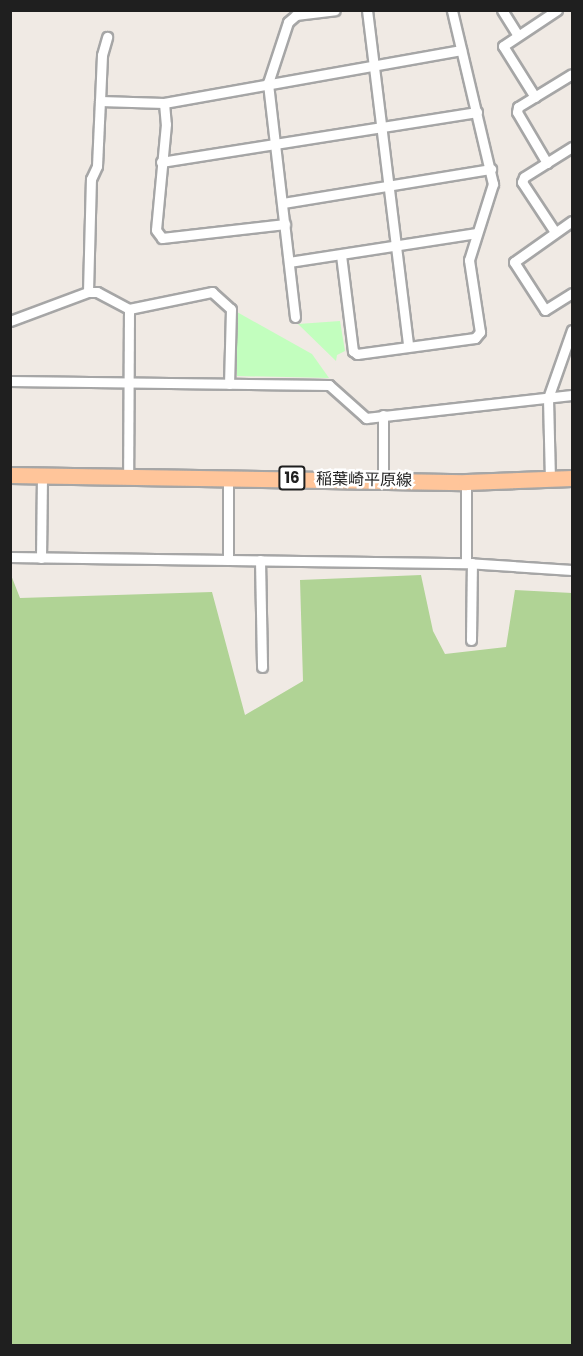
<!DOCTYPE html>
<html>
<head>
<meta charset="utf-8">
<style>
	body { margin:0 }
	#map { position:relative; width:583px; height:1356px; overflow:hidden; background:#f0eae4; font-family:Poppins,"Noto Sans JP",sans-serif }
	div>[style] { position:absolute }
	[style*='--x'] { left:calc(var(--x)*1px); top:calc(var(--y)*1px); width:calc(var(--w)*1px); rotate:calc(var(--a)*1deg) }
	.forest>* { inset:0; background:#b0d395 }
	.park>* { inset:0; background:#c2febe }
	.roads { filter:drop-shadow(2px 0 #a6a6a6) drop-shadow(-2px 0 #a6a6a6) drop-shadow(0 2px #a6a6a6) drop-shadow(0 -2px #a6a6a6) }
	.street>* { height:9px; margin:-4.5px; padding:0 4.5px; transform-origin:4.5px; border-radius:4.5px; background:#fff }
	.primary>* { height:15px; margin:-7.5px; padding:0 7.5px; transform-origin:7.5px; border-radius:7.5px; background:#ffc59a }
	span { translate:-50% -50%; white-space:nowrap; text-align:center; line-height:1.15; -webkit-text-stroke:5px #fff; paint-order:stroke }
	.shield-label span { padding:2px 4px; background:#fff; border:2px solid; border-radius:4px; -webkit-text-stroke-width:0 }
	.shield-label { font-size:15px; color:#1f1f1f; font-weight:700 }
	.street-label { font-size:16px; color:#1f1f1f }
	.frame { position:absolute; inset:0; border:12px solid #1f1f1f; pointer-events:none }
</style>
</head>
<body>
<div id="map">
	<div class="forest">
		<div style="clip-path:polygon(11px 575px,20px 598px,212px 592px,245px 715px,303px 681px,300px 580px,421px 575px,433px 631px,445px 654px,506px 647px,515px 590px,572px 593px,572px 1345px,11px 1345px)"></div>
	</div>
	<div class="park">
		<div style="clip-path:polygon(237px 312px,312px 354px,329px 378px,237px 376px)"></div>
		<div style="clip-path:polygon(340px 321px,345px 351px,337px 355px,336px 361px,298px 324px)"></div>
	</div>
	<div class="roads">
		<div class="street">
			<div style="--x:367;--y:10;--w:338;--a:83"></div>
			<div style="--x:502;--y:10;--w:28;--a:58"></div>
			<div style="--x:535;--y:97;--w:60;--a:-122.1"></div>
			<div style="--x:503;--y:46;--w:65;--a:-33.7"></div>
			<div style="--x:100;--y:101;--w:46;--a:-87.5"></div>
			<div style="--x:102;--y:55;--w:19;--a:-74"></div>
			<div style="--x:164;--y:103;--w:21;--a:85"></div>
			<div style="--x:166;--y:124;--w:106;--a:95.4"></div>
			<div style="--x:156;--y:230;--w:10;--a:53"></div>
			<div style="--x:162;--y:238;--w:124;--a:-6.5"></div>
			<div style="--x:161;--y:162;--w:320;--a:-9"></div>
			<div style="--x:547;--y:163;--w:59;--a:-120.5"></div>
			<div style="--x:517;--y:112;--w:5;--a:-79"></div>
			<div style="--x:518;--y:107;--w:63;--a:-31.4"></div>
			<div style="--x:283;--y:203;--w:211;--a:-9.3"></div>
			<div style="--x:572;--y:221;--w:71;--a:144.7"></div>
			<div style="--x:514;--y:262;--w:57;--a:57.1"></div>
			<div style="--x:545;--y:310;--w:32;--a:-32"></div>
			<div style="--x:555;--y:232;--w:60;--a:-123.4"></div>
			<div style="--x:522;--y:182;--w:5;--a:-68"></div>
			<div style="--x:524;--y:177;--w:57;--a:-32"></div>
			<div style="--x:341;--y:255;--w:97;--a:82.9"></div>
			<div style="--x:353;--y:351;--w:5;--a:37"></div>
			<div style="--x:357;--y:354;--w:119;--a:-7.7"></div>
			<div style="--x:475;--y:338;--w:8;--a:-50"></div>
			<div style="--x:480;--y:332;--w:73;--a:-98.7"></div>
			<div style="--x:469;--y:260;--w:80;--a:-72.5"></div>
			<div style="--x:493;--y:184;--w:179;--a:-103.3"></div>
			<div style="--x:289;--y:262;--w:190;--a:-8.8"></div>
			<div style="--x:88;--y:292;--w:9;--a:0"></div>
			<div style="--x:97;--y:292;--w:36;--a:28"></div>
			<div style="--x:129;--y:309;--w:167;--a:90.3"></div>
			<div style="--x:129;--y:309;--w:85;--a:-11.6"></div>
			<div style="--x:212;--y:292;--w:25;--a:42"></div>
			<div style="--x:231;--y:309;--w:75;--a:91.5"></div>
			<div style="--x:295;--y:317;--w:236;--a:-96.6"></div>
			<div style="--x:268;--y:83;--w:64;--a:-71.8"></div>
			<div style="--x:288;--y:22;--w:11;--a:-41"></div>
			<div style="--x:296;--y:15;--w:39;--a:-7"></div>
			<div style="--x:10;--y:321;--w:83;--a:-20.4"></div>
			<div style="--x:88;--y:292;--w:113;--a:-88.5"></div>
			<div style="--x:91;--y:179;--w:14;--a:-65"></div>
			<div style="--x:97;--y:166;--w:65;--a:-87.4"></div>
			<div style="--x:100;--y:101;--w:64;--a:1.8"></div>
			<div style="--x:164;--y:103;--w:302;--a:-10.1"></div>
			<div style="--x:10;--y:381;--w:319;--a:0.7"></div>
			<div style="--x:329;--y:385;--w:50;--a:41.7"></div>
			<div style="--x:366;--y:418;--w:207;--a:-6.4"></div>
			<div style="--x:383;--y:415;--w:65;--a:90"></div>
			<div style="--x:228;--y:478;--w:82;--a:90"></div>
			<div style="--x:550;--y:480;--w:82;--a:-91.4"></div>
			<div style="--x:548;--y:398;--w:72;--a:-70.6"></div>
			<div style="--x:466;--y:482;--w:81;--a:90"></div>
			<div style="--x:10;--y:557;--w:456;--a:0.8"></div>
			<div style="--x:466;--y:563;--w:106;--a:3.8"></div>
			<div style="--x:41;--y:558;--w:83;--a:-89.3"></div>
			<div style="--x:260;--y:560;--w:107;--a:88.9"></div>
			<div style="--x:471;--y:640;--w:77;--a:-89.3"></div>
		</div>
		<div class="primary">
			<div style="--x:10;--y:475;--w:456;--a:0.9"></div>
			<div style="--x:466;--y:482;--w:106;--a:-2.2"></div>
		</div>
	</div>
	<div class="shield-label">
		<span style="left:292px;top:478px">16</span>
	</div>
	<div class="street-label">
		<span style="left:364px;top:480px;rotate:1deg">稲葉崎平原線</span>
	</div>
	<div class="frame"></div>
</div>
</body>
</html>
